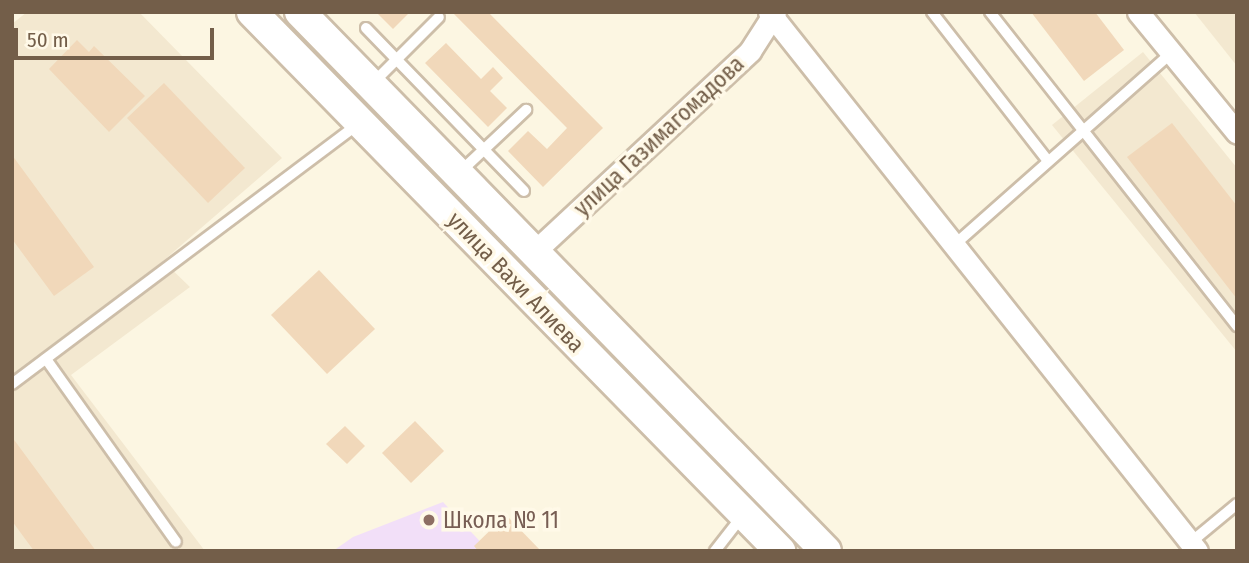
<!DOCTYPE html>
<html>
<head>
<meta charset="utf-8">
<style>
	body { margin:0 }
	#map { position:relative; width:1249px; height:563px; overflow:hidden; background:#fcf6e2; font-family:"Fira Sans Condensed",sans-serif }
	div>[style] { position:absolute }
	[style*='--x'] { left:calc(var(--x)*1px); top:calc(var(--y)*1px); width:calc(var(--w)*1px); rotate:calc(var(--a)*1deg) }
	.residential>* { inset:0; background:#f3e8d0 }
	.education>* { inset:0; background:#f2dff8 }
	.building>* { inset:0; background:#f1d8ba }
	.roads { filter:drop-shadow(2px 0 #cdbea9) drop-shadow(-2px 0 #cdbea9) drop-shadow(0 2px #cdbea9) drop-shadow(0 -2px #cdbea9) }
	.service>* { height:10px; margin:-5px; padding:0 5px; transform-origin:5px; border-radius:5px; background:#fff }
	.minor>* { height:21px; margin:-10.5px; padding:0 10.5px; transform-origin:10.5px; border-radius:10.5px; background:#fff }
	.secondary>* { height:30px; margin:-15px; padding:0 15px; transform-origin:15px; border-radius:15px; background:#fff }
	.dots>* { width:19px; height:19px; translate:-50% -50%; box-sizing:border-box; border:4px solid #fff9e8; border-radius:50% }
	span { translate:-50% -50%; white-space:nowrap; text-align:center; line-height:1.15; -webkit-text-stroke:7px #fff9e8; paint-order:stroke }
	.street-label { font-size:23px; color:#735e49 }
	.education-label { font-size:23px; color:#785e54 }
	.left { translate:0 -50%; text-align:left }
	.frame { position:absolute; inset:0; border:14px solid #735e49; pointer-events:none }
	.scale { position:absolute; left:14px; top:28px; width:200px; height:32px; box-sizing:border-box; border:4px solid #735e49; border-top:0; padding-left:9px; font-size:21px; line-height:24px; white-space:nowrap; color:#735e49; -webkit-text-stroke:5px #fff9e8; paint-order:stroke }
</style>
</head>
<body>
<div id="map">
	<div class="residential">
		<div style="clip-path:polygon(27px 12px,139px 12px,282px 158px,163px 261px,190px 287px,71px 375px,205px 551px,12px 551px,12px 24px)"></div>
		<div style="clip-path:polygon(1194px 12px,1237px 12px,1237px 66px)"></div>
		<div style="clip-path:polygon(1143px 52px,1237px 168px,1237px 352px,1052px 125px)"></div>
	</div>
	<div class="education">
		<div style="clip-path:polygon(443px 502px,489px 551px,333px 551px,353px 537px)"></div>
	</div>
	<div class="building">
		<div style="clip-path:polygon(376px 12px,410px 12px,393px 29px)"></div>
		<div style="clip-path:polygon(452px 12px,488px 12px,603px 128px,543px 187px,508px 151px,528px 131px,547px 149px,567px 128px)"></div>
		<div style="clip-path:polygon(1031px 12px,1095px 12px,1124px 50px,1084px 81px)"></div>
		<div style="clip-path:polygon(77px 40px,89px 52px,94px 46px,145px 96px,109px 132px,49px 69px)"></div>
		<div style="clip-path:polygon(446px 43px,481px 79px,493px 67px,503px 78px,490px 91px,507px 108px,488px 127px,425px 63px)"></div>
		<div style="clip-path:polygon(164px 83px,245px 168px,208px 203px,127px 118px)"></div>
		<div style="clip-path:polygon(1172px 123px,1237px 206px,1237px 299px,1127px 157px)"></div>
		<div style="clip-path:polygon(12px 155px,94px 267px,54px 296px,12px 239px)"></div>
		<div style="clip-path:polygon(319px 270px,375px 329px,327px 374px,271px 315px)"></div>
		<div style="clip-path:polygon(415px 421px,444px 451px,411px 483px,382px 453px)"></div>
		<div style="clip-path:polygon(345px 426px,365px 446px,347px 464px,326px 444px)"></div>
		<div style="clip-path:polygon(12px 437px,96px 551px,34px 551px,12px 521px)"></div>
		<div style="clip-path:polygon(506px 515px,541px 551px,478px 551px,474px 546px)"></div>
	</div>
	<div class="roads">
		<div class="service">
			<div style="--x:932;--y:12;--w:189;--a:52.1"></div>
			<div style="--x:990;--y:12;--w:400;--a:51.8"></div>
			<div style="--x:366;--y:28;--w:227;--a:45.9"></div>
			<div style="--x:373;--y:83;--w:93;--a:-45"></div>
			<div style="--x:460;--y:172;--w:91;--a:-43.2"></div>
			<div style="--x:953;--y:246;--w:291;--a:-41.5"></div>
			<div style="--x:46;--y:359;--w:224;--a:54.6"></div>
			<div style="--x:12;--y:384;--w:435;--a:-36.9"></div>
			<div style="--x:1190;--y:543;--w:61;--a:-39.7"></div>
			<div style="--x:715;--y:551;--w:46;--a:-52.1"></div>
		</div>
		<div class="minor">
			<div style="--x:769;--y:12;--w:688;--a:51.55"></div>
			<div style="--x:1138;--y:12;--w:156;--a:50.7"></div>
			<div style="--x:534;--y:252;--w:295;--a:-42.9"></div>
			<div style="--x:750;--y:51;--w:46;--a:-57.3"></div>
		</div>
		<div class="secondary">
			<div style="--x:252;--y:12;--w:755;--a:45.59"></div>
			<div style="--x:300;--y:12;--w:753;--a:45.7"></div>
		</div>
	</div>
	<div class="dots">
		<div style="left:429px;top:520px;background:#8d6e63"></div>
	</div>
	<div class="street-label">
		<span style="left:659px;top:136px;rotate:-43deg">улица Газимагомадова</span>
		<span style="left:516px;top:282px;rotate:46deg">улица Вахи Алиева</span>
	</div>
	<div class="education-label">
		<span class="left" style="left:443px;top:520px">Школа № 11</span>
	</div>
	<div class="frame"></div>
	<div class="scale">50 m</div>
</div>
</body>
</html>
